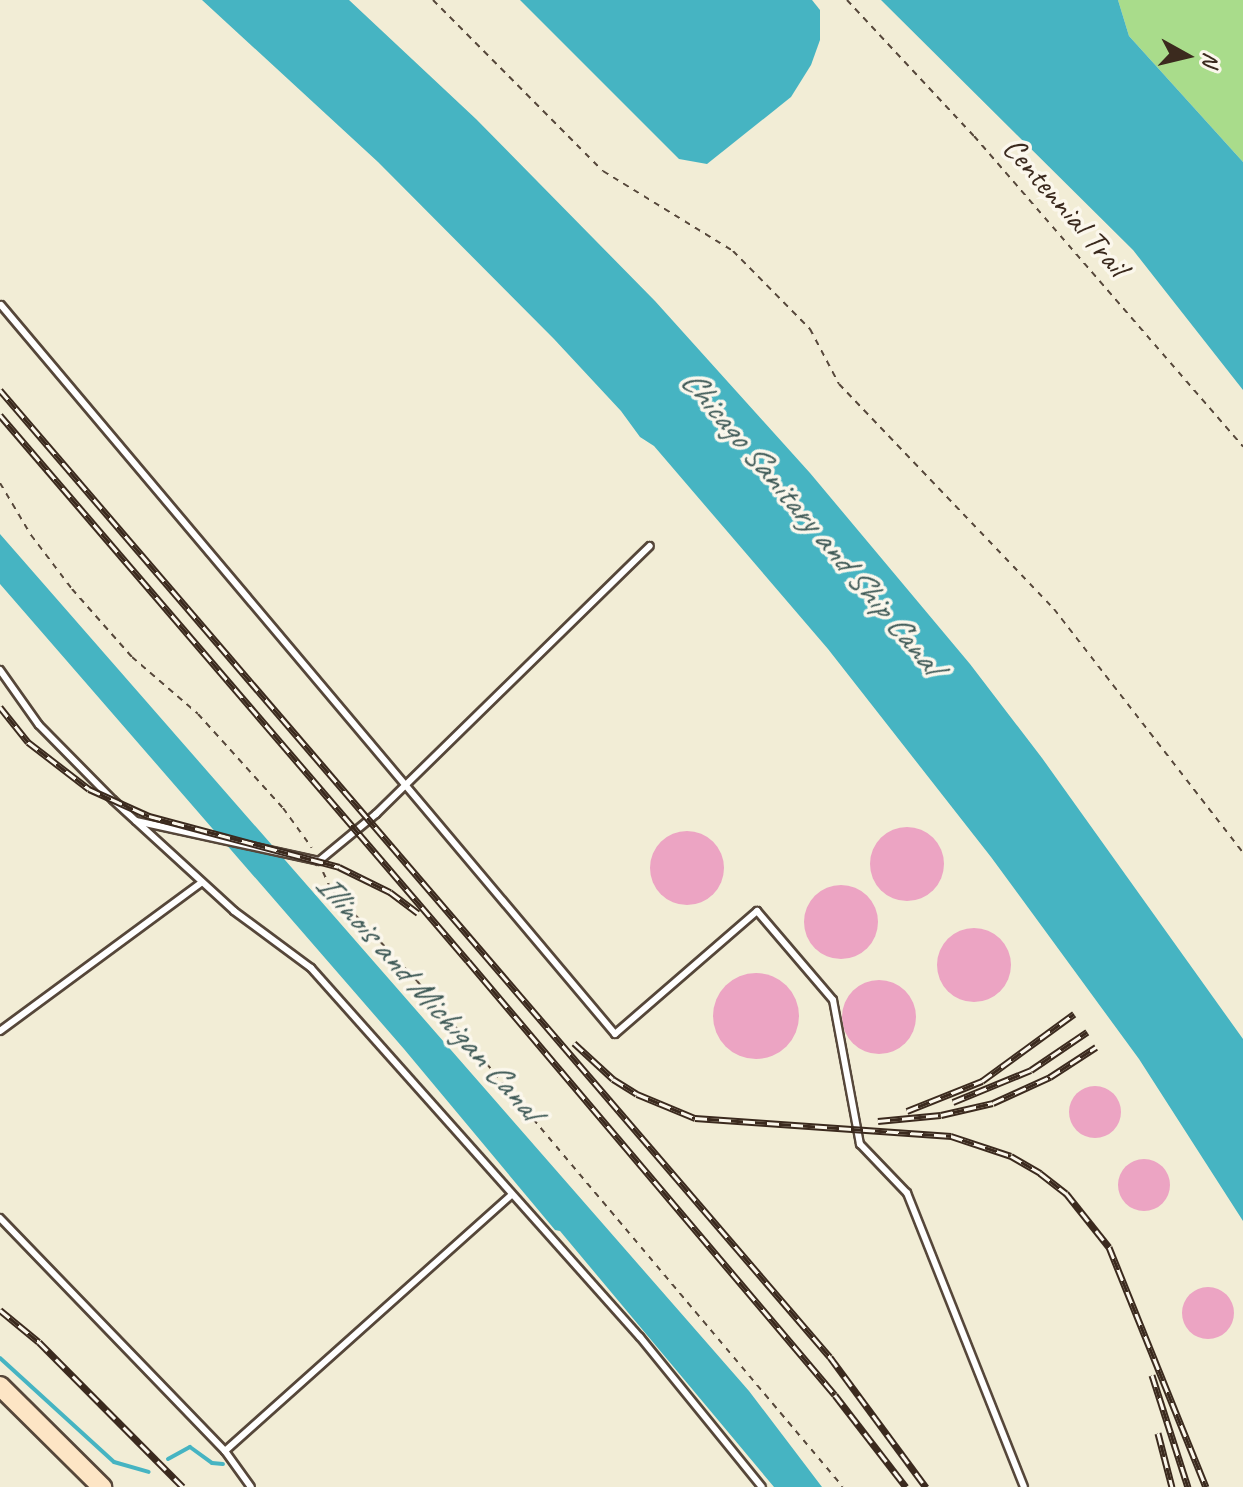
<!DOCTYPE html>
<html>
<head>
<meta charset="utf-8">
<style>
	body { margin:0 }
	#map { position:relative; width:1243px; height:1487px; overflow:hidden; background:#f2edd6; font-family:Caveat,sans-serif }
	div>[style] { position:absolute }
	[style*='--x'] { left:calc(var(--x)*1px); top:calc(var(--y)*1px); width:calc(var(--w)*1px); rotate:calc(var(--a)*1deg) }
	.green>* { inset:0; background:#a9dc8b }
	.water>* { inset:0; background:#46b4c2 }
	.stream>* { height:4px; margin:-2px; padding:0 2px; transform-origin:2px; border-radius:2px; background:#46b4c2 }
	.building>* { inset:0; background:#eca4c3 }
	.round { border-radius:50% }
	.path>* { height:2px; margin-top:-1px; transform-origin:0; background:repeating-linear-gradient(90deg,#56473a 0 6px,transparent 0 12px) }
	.roads { filter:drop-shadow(2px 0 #56473a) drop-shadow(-2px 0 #56473a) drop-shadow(0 2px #56473a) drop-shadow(0 -2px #56473a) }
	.service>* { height:6px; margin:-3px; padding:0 3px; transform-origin:3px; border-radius:3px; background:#fff }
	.secondary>* { height:18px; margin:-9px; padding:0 9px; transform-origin:9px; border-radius:9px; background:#fde5c5 }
	.rail>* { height:7px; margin-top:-3.5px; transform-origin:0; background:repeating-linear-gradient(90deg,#fbf7ec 0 12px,#3b2a1e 0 24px); box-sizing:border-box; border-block:2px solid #3b2a1e }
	span { translate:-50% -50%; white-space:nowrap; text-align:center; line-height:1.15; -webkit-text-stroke:7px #fbf7ec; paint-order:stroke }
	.street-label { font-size:32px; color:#3b2a1e }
	.water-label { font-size:34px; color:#3f5a57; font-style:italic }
	.north { position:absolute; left:1147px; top:16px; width:80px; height:80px; -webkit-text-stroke:6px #fbf7ec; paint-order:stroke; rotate:98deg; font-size:22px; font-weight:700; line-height:32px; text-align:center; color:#3b2a1e }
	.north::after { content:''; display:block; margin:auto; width:28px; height:36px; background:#3b2a1e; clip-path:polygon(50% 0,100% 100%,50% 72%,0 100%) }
</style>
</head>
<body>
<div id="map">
	<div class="green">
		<div style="clip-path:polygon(1118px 0,1243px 0,1243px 162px,1129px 36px)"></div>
	</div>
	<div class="water">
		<div style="clip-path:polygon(202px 0,349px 0,476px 119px,655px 301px,810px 473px,970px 664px,1042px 758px,1243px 1039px,1243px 1221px,1139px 1059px,991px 857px,828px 649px,654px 446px,640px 437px,621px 411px,554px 339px,378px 162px)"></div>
		<div style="clip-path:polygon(520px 0,812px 0,820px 10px,820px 40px,811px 65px,791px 97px,707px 164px,679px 159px)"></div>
		<div style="clip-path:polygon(881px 0,1118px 0,1129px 36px,1243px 162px,1243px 390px,1133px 250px)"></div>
		<div style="clip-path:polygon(0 534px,749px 1391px,822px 1487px,774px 1487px,560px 1231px,555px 1230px,404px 1049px,0 584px)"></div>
	</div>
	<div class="stream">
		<div style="--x:0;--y:1358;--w:154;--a:42.4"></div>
		<div style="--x:114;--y:1462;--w:36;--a:16"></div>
		<div style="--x:168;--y:1459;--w:25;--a:-29"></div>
		<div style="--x:190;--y:1447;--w:27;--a:36"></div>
		<div style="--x:212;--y:1463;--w:11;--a:5"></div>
	</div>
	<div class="building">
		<div class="round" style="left:870px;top:827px;width:74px;height:74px"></div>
		<div class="round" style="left:650px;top:831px;width:74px;height:74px"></div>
		<div class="round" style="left:804px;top:885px;width:74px;height:74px"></div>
		<div class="round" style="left:937px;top:928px;width:74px;height:74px"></div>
		<div class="round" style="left:713px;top:973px;width:86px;height:86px"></div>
		<div class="round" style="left:842px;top:980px;width:74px;height:74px"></div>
		<div class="round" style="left:1069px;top:1086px;width:52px;height:52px"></div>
		<div class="round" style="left:1118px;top:1159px;width:52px;height:52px"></div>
		<div class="round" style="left:1182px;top:1287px;width:52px;height:52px"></div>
	</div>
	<div class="path">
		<div style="--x:433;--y:0;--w:241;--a:45.2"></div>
		<div style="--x:603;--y:171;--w:153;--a:31.6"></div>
		<div style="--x:733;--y:251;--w:110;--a:45.4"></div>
		<div style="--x:810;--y:329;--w:62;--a:62.2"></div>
		<div style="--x:839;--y:384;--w:311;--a:46.3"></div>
		<div style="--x:1054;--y:609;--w:309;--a:52.2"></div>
		<div style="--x:847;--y:0;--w:186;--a:47"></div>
		<div style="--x:974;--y:136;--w:411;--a:49.1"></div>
		<div style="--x:0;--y:483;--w:61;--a:59.2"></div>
		<div style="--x:31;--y:535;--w:68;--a:52.8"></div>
		<div style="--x:72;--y:589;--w:91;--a:48.6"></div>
		<div style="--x:132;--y:657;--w:87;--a:40.8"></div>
		<div style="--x:198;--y:714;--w:127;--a:47.9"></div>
		<div style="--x:283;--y:808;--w:49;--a:54.1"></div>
		<div style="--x:323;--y:872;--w:19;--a:65"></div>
		<div style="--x:331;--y:889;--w:126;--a:46.9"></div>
		<div style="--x:417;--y:981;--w:661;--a:49.91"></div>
	</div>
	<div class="roads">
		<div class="service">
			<div style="--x:1;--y:305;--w:953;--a:49.89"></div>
			<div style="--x:615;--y:1034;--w:188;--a:-40.9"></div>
			<div style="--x:757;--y:911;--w:117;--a:49.5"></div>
			<div style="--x:833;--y:1000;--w:147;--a:79.4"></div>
			<div style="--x:860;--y:1144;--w:68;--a:46.2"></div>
			<div style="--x:907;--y:1193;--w:316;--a:68.3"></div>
			<div style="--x:0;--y:670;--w:67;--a:54.7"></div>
			<div style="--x:39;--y:725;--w:105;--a:45.4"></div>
			<div style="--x:113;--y:800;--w:164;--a:42.5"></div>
			<div style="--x:234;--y:911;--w:96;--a:36.5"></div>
			<div style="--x:311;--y:968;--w:494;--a:48.3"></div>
			<div style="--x:640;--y:1337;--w:193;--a:50.9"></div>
			<div style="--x:136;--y:821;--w:187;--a:12.3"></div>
			<div style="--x:319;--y:861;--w:74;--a:-39.5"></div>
			<div style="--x:376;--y:814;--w:383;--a:-44.4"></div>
			<div style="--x:0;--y:1031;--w:251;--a:-36.4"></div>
			<div style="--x:0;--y:1218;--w:324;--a:46"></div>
			<div style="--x:225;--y:1451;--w:44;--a:54.2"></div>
			<div style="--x:225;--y:1451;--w:385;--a:-41.8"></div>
		</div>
		<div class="secondary">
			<div style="--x:0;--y:1386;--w:144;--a:44.7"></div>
		</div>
	</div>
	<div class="rail">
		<div style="--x:0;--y:390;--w:1274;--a:49.36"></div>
		<div style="--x:830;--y:1357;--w:162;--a:53.6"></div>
		<div style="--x:0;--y:415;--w:719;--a:49.4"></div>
		<div style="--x:468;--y:961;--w:568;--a:49.78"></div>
		<div style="--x:835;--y:1395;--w:116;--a:52.3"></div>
		<div style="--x:0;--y:707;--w:45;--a:51.3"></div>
		<div style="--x:28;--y:742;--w:77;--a:37.6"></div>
		<div style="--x:89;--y:789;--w:66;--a:24.2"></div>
		<div style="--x:149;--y:816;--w:197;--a:15"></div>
		<div style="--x:339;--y:867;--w:57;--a:26.1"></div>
		<div style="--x:390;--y:892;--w:35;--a:37"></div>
		<div style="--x:574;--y:1043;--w:53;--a:42.7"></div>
		<div style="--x:613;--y:1079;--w:28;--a:32"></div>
		<div style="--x:637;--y:1094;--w:63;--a:22.5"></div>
		<div style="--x:695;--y:1118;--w:257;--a:4"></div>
		<div style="--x:951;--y:1136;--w:63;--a:18.4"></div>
		<div style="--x:1011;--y:1156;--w:34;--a:30"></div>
		<div style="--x:1040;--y:1173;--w:33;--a:38"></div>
		<div style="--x:1066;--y:1193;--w:69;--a:51.5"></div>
		<div style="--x:1109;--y:1247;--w:259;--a:68"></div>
		<div style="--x:953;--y:1102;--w:84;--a:-22.3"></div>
		<div style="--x:1031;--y:1070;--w:68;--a:-34.2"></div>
		<div style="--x:907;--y:1111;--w:81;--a:-21.8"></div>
		<div style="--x:982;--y:1081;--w:114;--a:-36.1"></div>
		<div style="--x:878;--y:1121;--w:63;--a:-5.4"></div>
		<div style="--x:941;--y:1115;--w:53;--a:-13"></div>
		<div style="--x:993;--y:1103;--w:63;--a:-24.5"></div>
		<div style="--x:1050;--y:1077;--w:55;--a:-33.1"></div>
		<div style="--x:0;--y:1310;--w:50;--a:39.4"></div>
		<div style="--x:39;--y:1342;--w:204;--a:45.2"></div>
		<div style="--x:1152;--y:1375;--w:118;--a:72.2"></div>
		<div style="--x:1158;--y:1433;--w:56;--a:75.5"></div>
	</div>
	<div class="street-label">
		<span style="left:1065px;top:207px;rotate:49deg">Centennial Trail</span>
	</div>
	<div class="water-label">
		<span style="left:812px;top:521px;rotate:50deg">Chicago Sanitary and Ship Canal</span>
		<span style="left:429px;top:996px;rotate:48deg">Illinois and Michigan Canal</span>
	</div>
	<div class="north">N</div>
</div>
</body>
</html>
